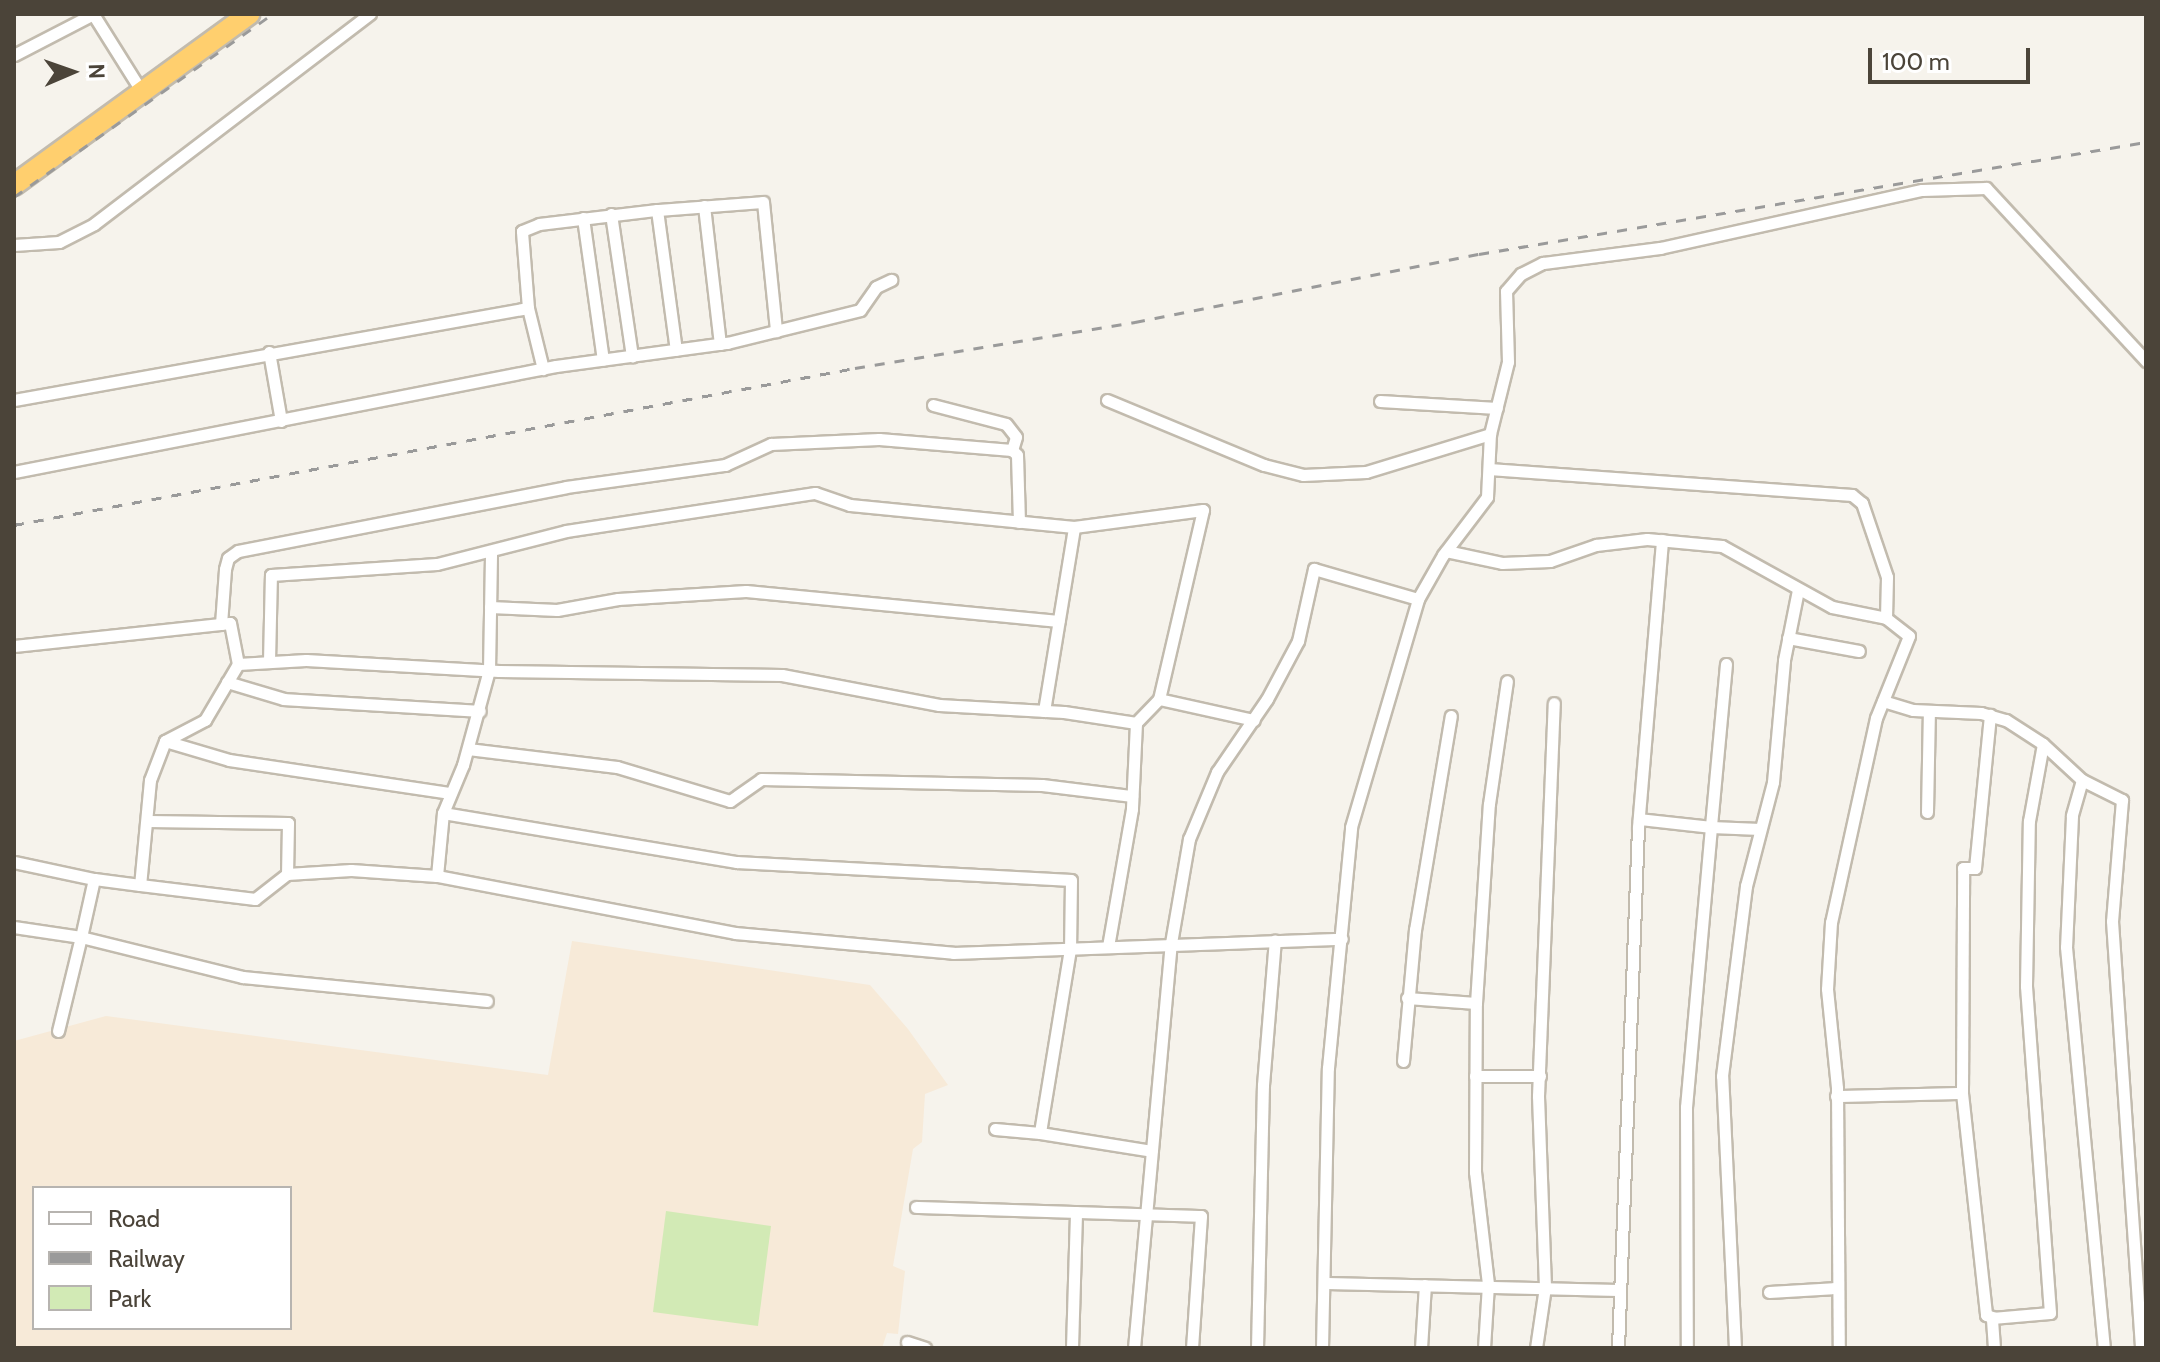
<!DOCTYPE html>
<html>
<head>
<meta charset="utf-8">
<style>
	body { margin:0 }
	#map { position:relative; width:2160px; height:1362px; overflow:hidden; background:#f6f3ec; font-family:Cabin,sans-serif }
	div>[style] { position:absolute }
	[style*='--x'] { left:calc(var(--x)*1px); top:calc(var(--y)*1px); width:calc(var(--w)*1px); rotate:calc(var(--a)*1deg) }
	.commercial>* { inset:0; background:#f7ead8 }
	.green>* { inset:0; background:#d2eab5 }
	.roads { filter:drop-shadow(2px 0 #c2bbae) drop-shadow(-2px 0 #c2bbae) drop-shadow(0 2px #c2bbae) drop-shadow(0 -2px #c2bbae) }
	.street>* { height:11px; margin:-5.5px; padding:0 5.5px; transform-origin:5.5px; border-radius:5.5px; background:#fff }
	.highway>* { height:20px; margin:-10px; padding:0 10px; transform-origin:10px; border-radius:10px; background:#ffcf6e }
	.rail>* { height:3px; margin-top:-1.5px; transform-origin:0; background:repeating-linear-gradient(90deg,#9a9a9a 0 10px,transparent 0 20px) }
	span { translate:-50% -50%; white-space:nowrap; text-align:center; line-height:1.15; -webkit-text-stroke:6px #fff; paint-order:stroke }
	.frame { position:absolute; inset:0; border:16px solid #4b4439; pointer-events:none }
	.legend { position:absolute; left:32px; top:1186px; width:260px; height:144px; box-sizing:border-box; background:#fff; border:2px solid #b7b4b0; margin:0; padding:10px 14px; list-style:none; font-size:24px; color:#4b4439 }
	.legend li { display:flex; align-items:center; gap:16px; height:40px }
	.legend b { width:40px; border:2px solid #b7b4b0 }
	.north { position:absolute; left:32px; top:32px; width:80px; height:80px; -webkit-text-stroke:6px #fff; paint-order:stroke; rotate:88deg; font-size:22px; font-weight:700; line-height:32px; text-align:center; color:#4b4439 }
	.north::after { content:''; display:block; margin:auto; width:28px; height:36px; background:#4b4439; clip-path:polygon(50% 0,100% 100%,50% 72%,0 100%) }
	.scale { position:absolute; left:1868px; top:48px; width:162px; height:36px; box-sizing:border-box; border:4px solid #4b4439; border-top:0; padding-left:10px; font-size:24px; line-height:28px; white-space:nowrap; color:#4b4439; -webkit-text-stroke:6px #fff; paint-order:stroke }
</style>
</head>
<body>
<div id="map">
	<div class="commercial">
		<div style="clip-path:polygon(evenodd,572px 941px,870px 985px,908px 1029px,948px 1085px,925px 1094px,922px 1142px,913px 1149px,893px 1266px,905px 1271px,898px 1334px,887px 1333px,882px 1348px,14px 1348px,14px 1041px,106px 1016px,548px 1075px,572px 941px,34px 1188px,290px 1188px,290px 1328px,34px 1328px,34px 1188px)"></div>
	</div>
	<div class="green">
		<div style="clip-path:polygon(666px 1211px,771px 1226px,758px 1326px,653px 1312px)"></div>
	</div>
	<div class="roads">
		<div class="street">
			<div style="--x:14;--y:55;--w:89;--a:-27.4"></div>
			<div style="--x:93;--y:14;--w:92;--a:57.9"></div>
			<div style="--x:704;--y:206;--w:139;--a:83.4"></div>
			<div style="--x:657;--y:210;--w:141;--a:82.3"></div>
			<div style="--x:611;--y:214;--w:144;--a:81.6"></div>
			<div style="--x:583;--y:218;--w:143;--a:82"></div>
			<div style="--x:14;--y:245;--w:45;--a:-3.8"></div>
			<div style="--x:59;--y:242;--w:39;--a:-27"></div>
			<div style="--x:94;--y:224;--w:347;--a:-37.3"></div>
			<div style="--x:528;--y:308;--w:63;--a:76.2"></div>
			<div style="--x:269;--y:352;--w:70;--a:80.1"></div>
			<div style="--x:14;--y:400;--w:522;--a:-10.15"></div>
			<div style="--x:528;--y:308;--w:77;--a:-94.5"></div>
			<div style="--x:522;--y:231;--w:18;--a:-22"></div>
			<div style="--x:539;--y:224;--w:119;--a:-6.8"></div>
			<div style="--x:657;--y:210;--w:106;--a:-4.3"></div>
			<div style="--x:763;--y:202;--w:130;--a:84.2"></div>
			<div style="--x:1107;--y:400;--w:170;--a:22.5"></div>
			<div style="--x:1264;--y:465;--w:40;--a:14.4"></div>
			<div style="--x:1303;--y:475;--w:63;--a:-2.7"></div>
			<div style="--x:1366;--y:472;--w:130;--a:-17"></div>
			<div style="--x:1380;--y:401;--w:117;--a:3.4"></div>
			<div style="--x:933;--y:405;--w:75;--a:14.6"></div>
			<div style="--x:1006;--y:424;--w:16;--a:52"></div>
			<div style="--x:1016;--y:437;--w:14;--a:107"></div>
			<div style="--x:1489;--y:469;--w:364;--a:4.1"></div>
			<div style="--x:1852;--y:495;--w:13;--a:39"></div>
			<div style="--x:1862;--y:503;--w:78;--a:71.3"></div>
			<div style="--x:1887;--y:577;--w:41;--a:91.4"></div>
			<div style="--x:14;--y:472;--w:552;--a:-11.07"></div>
			<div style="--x:556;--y:366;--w:173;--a:-7.7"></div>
			<div style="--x:727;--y:343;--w:137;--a:-13.9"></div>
			<div style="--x:860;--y:310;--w:28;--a:-55"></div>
			<div style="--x:876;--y:287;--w:17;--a:-25"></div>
			<div style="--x:1446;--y:551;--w:57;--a:12.1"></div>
			<div style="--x:1502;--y:563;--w:48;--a:-2.4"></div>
			<div style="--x:1550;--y:561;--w:49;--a:-19.2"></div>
			<div style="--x:1596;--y:545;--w:51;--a:-6.7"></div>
			<div style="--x:1647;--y:539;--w:75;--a:5.3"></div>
			<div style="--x:1722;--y:546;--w:126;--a:29"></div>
			<div style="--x:1832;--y:607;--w:55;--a:11.5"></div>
			<div style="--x:1886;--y:618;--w:29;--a:38"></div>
			<div style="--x:1909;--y:636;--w:88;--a:111.9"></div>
			<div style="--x:1876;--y:718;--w:209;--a:102.4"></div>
			<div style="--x:1831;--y:922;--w:67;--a:93.4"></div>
			<div style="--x:1827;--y:989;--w:100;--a:84.2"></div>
			<div style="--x:1837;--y:1088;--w:260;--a:89.6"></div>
			<div style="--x:490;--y:607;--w:67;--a:2.6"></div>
			<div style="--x:557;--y:610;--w:62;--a:-10.2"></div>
			<div style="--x:618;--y:599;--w:128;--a:-3.6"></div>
			<div style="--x:746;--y:591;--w:314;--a:5.5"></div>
			<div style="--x:221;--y:624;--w:55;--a:-85.8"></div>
			<div style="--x:225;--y:569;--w:11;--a:-75"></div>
			<div style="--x:228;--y:558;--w:12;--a:-35"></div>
			<div style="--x:238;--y:551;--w:334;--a:-11"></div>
			<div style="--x:566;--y:487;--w:161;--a:-7.9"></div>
			<div style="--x:725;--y:465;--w:51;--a:-24.5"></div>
			<div style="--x:771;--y:444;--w:108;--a:-2.7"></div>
			<div style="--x:879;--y:439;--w:133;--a:4.7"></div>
			<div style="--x:1012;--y:450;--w:7;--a:45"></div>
			<div style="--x:1017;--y:455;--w:67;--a:88.3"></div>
			<div style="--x:1788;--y:638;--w:72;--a:10.4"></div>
			<div style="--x:14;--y:646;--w:217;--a:-6.1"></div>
			<div style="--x:230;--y:623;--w:42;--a:79"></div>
			<div style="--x:238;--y:664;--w:65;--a:120.5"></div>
			<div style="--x:205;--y:720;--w:45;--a:152.3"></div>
			<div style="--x:165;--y:741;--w:42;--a:111"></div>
			<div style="--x:150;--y:780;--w:105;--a:95.4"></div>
			<div style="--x:140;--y:885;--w:46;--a:-172.6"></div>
			<div style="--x:94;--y:879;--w:59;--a:102.6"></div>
			<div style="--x:81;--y:937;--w:68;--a:-171.5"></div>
			<div style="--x:269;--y:661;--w:86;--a:-88.7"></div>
			<div style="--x:271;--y:575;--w:166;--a:-3.8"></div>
			<div style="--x:437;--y:564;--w:133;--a:-14.3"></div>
			<div style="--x:566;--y:531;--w:252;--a:-8.7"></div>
			<div style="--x:815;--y:493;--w:37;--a:19"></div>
			<div style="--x:850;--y:505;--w:225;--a:5.6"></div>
			<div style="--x:1074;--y:527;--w:130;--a:-7.5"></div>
			<div style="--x:1203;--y:510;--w:194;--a:103.1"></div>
			<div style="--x:1159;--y:699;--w:33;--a:134"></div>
			<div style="--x:238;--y:664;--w:68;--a:-3.4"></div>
			<div style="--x:306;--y:660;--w:193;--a:3.3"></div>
			<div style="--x:499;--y:671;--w:283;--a:0.8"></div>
			<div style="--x:782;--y:675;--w:160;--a:10.8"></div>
			<div style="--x:939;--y:705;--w:125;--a:3.2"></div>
			<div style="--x:1064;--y:712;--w:73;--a:8.7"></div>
			<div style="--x:1136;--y:723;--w:86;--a:92.7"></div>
			<div style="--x:1132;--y:809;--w:139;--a:99.9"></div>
			<div style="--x:1726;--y:664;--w:164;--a:95.3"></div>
			<div style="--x:1711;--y:827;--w:49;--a:2.3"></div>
			<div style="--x:227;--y:682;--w:59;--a:16.6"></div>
			<div style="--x:284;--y:699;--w:196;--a:3.5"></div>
			<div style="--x:1159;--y:699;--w:97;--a:12.5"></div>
			<div style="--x:1883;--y:701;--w:31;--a:17"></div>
			<div style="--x:1913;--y:710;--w:68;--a:2.5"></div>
			<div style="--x:1981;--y:713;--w:26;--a:16"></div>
			<div style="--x:2006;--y:720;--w:44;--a:33"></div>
			<div style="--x:2043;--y:744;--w:53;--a:42.7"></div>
			<div style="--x:2082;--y:780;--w:45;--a:26.6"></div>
			<div style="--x:2122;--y:800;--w:121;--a:94.7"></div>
			<div style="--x:2112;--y:921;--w:428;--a:86.1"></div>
			<div style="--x:1044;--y:711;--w:186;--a:-80.7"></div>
			<div style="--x:165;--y:741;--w:67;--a:16.5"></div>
			<div style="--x:229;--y:760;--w:224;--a:8.5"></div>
			<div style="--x:468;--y:749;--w:150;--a:6.9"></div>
			<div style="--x:617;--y:767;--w:118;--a:16.7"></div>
			<div style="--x:730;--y:801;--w:38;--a:-35"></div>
			<div style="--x:761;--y:779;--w:281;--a:1.2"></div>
			<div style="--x:1042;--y:785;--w:91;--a:7"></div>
			<div style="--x:2082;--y:780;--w:37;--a:106"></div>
			<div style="--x:2072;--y:816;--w:131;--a:92.6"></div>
			<div style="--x:2066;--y:947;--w:403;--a:84.6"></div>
			<div style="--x:1927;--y:812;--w:101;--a:-88.9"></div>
			<div style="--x:443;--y:813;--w:298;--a:9.5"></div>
			<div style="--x:737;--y:862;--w:334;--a:3.1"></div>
			<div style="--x:1071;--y:880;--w:69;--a:90.8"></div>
			<div style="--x:1070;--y:949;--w:186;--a:99.3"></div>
			<div style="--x:1040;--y:1133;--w:113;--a:9.1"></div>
			<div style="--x:1639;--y:819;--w:72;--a:6.3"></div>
			<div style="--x:1711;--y:827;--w:281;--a:95.1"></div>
			<div style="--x:1686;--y:1107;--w:241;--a:89.8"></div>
			<div style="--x:148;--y:821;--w:140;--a:0.8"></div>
			<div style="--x:288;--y:823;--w:51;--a:91.1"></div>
			<div style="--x:14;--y:862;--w:82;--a:12"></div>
			<div style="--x:437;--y:876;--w:63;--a:-84.6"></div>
			<div style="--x:443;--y:813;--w:52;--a:-67.4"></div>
			<div style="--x:463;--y:765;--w:98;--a:-74.7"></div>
			<div style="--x:489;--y:670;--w:117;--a:-89"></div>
			<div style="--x:140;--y:885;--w:116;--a:6.9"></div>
			<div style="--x:255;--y:899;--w:41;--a:-38"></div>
			<div style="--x:287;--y:874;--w:64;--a:-3.6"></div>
			<div style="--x:351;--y:870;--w:86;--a:4"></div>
			<div style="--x:437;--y:876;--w:303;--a:10.8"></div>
			<div style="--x:735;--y:933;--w:219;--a:5.2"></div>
			<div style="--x:953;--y:953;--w:389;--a:-2.1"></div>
			<div style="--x:1407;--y:998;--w:69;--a:4.1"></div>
			<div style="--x:58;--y:1031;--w:97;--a:-76.3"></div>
			<div style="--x:81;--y:937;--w:167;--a:13.9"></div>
			<div style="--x:243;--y:977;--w:245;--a:5.6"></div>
			<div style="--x:1403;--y:1061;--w:132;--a:-84.8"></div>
			<div style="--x:1415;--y:930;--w:217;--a:-80.5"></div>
			<div style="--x:1475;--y:1076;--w:65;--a:0"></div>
			<div style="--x:1962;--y:1093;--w:223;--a:83.8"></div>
			<div style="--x:1986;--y:1315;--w:9;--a:18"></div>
			<div style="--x:1836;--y:1096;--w:126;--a:-1.4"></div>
			<div style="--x:1962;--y:1093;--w:225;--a:-89.7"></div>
			<div style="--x:1963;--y:868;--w:12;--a:0"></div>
			<div style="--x:1975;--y:868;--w:154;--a:-84.4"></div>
			<div style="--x:995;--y:1129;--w:45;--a:5.1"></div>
			<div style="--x:916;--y:1207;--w:285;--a:1.8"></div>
			<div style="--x:1201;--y:1216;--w:132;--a:93.9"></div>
			<div style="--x:1327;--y:1283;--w:291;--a:1.4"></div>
			<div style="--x:1769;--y:1292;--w:68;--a:-3.4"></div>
			<div style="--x:907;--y:1342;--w:19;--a:18"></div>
			<div style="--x:1072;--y:1348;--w:136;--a:-88.3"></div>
			<div style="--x:1134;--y:1348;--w:407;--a:-84.8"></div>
			<div style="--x:1171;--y:943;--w:106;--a:-80.2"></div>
			<div style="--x:1189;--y:839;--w:73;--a:-67.3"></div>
			<div style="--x:1217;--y:772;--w:88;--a:-55.6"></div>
			<div style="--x:1267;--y:699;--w:66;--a:-61.9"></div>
			<div style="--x:1298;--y:641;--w:74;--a:-77.5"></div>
			<div style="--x:1314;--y:569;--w:108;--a:16.1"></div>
			<div style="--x:1257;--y:1348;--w:263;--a:-88.7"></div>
			<div style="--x:1263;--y:1085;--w:145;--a:-85.3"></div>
			<div style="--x:1322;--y:1348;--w:280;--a:-88.8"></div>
			<div style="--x:1328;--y:1068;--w:242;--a:-84.5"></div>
			<div style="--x:1351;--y:827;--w:238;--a:-73.6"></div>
			<div style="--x:1418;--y:599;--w:51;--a:-60.4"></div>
			<div style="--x:1443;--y:555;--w:73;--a:-52.8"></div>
			<div style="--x:1487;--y:497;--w:63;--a:-87.3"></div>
			<div style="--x:1490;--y:434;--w:74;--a:-76"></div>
			<div style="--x:1508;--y:362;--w:71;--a:-91.6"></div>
			<div style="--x:1506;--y:291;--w:23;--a:-49"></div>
			<div style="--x:1521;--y:274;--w:25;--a:-27"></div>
			<div style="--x:1543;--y:263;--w:118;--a:-7.3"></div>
			<div style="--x:1660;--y:248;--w:268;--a:-12.5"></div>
			<div style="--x:1922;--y:190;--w:64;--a:-1.8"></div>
			<div style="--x:1986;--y:188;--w:236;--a:47.2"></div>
			<div style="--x:1421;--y:1348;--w:63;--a:-86.4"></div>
			<div style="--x:1484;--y:1348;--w:64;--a:-86.4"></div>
			<div style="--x:1488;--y:1284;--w:113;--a:-96.6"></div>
			<div style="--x:1475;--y:1172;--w:169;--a:-89.7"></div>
			<div style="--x:1476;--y:1003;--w:199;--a:-86.3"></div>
			<div style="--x:1489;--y:804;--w:124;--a:-81.7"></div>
			<div style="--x:1536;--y:1348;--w:62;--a:-81.6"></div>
			<div style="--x:1545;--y:1287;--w:191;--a:-92.1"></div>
			<div style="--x:1538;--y:1096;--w:393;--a:-87.7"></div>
			<div style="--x:1618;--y:1348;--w:521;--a:-87.8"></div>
			<div style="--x:1638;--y:827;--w:288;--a:-85.2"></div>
			<div style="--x:1735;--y:1348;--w:272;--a:-92.7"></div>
			<div style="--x:1722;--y:1076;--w:192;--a:-82.8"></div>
			<div style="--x:1746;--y:886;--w:107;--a:-75.4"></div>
			<div style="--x:1773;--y:782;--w:122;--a:-84.8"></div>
			<div style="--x:1784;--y:660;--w:71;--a:-78.7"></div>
			<div style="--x:1994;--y:1348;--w:30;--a:-94"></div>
			<div style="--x:1992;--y:1318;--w:58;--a:-4.9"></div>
			<div style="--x:2050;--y:1313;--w:328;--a:-94.2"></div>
			<div style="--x:2026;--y:986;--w:165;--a:-89"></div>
			<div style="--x:2029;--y:821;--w:78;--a:-79.7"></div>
		</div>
		<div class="highway">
			<div style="--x:14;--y:185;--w:291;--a:-36"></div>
		</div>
	</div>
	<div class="rail">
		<div style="--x:14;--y:197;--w:316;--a:-35.3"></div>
		<div style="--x:14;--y:525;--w:856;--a:-10.57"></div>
		<div style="--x:855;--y:368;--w:284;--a:-9.3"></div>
		<div style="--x:1135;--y:322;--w:351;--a:-11.2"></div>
		<div style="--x:1479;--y:254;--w:676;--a:-9.53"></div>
	</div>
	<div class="frame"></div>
	<ul class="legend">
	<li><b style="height:10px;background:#fff"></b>Road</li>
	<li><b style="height:10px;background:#9a9a9a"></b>Railway</li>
	<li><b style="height:22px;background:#d2eab5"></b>Park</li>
	</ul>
	<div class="north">N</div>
	<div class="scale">100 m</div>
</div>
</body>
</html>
